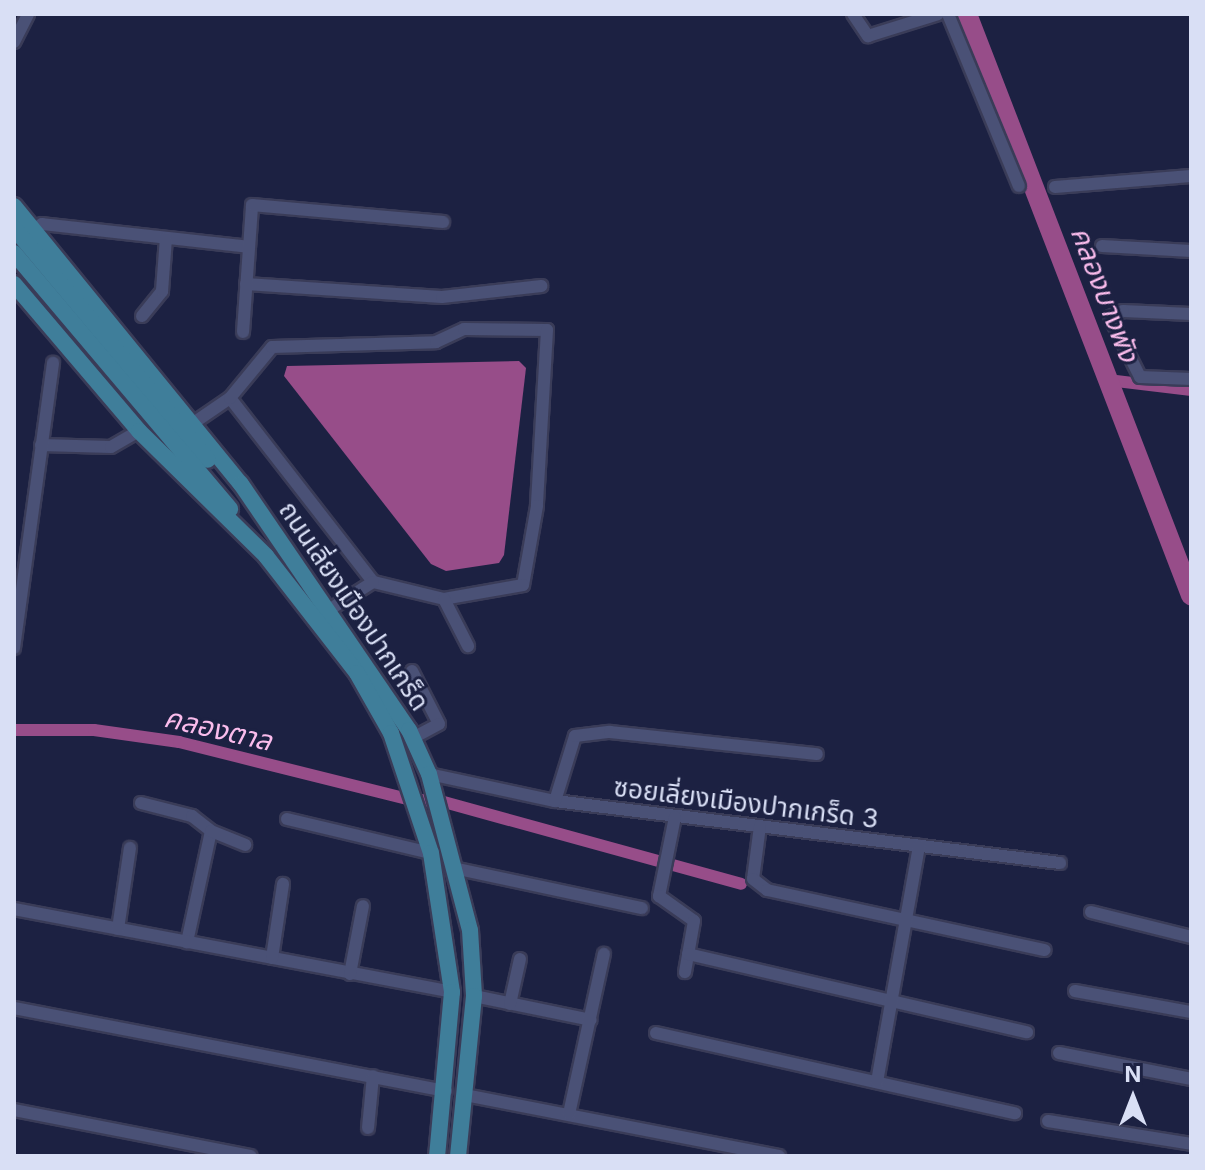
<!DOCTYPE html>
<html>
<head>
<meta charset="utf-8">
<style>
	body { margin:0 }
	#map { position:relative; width:1205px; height:1170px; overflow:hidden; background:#1c2142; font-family:Inter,"Noto Sans Thai",sans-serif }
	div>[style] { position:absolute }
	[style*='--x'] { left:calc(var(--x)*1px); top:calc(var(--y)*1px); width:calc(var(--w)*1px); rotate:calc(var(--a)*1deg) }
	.water>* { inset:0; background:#974d89 }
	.canal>* { height:12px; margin:-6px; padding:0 6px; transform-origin:6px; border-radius:6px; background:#974d89 }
	.river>* { height:20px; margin:-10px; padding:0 10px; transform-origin:10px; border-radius:10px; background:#974d89 }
	.roads { filter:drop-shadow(2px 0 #3a3c58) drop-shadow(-2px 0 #3a3c58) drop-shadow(0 2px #3a3c58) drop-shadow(0 -2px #3a3c58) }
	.minor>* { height:12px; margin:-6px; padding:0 6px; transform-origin:6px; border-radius:6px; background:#4a5176 }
	.major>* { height:16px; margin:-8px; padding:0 8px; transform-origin:8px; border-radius:8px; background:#3f7e9a }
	span { translate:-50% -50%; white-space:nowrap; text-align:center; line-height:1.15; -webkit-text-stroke:6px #1c2142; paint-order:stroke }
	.street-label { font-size:26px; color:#d9dff5 }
	.water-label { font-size:28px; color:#fabcec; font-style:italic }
	.frame { position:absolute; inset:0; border:16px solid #d9dff5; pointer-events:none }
	.north { position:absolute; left:1093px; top:1058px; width:80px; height:80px; -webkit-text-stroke:6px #1c2142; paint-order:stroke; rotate:0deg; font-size:22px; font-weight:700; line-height:32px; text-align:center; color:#d9dff5 }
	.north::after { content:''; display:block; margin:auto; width:28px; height:36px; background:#d9dff5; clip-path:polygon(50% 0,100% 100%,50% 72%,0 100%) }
</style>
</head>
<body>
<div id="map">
	<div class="water">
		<div style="clip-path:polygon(519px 361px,526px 368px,504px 555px,499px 563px,446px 571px,431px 564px,284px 376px,287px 366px)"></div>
	</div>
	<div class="canal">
		<div style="--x:1108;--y:380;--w:84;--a:6.9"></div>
		<div style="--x:14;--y:730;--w:80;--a:0"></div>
		<div style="--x:94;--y:730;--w:86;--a:8"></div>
		<div style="--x:179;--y:742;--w:236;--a:14"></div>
		<div style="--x:422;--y:800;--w:8;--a:7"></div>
		<div style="--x:444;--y:802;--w:308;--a:15.4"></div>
	</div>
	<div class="river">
		<div style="--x:967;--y:14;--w:623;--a:68.92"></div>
	</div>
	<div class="roads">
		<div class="minor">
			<div style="--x:853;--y:14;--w:27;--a:56"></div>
			<div style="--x:868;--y:36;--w:73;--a:-17.4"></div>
			<div style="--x:948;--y:14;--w:186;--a:67.6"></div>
			<div style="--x:14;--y:42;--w:31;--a:-63"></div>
			<div style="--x:1055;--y:187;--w:136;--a:-4.6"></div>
			<div style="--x:34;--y:230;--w:10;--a:-37"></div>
			<div style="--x:42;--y:224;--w:208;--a:6.3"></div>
			<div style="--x:1102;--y:246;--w:89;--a:3.2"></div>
			<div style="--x:246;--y:284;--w:196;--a:3.8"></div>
			<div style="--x:442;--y:297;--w:100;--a:-6.3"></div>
			<div style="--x:1191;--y:314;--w:68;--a:-177.5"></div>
			<div style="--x:1123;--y:311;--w:14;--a:155"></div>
			<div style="--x:1110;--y:317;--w:67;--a:63.4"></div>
			<div style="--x:1140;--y:377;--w:51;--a:2.2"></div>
			<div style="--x:142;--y:316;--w:32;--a:-51"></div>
			<div style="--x:162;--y:291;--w:53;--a:-85.7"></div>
			<div style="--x:243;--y:332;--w:127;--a:-85.9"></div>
			<div style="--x:252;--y:205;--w:192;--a:5.1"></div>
			<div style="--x:230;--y:398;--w:233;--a:52.1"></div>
			<div style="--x:192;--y:424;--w:46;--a:-34.4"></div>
			<div style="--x:230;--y:398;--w:66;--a:-50.5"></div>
			<div style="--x:272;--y:347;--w:164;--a:-1.7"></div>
			<div style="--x:436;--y:342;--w:31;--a:-25"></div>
			<div style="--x:464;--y:329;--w:83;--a:0.7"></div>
			<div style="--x:547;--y:330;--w:176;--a:93.3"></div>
			<div style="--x:537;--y:506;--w:80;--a:100"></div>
			<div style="--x:523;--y:585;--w:80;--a:170"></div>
			<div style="--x:444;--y:599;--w:73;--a:-166.5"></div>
			<div style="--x:373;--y:582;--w:49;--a:147.6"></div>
			<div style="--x:41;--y:445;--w:70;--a:1.6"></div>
			<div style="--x:111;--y:447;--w:32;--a:-30"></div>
			<div style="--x:444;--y:599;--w:53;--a:62.9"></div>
			<div style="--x:14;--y:648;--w:288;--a:-82.2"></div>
			<div style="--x:412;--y:671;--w:59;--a:63"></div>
			<div style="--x:439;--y:724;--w:30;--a:152"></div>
			<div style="--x:429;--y:774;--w:129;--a:12.1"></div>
			<div style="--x:555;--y:801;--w:509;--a:7"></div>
			<div style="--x:555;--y:801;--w:68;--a:-72.9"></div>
			<div style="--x:575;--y:736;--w:35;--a:-7"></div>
			<div style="--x:610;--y:732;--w:208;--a:6.1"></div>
			<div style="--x:141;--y:803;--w:53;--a:14.3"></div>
			<div style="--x:192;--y:816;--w:24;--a:38"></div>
			<div style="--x:211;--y:831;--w:114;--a:102.2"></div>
			<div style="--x:675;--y:817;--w:81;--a:101.4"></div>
			<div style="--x:659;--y:896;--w:43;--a:35.5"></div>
			<div style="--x:694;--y:921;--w:52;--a:100"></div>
			<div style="--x:287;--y:819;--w:148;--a:13.3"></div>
			<div style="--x:760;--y:826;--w:53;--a:97.5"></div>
			<div style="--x:753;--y:879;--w:18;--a:38"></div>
			<div style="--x:767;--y:890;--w:284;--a:12.2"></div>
			<div style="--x:211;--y:831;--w:37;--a:22"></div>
			<div style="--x:458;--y:869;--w:188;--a:12"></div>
			<div style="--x:14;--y:909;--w:446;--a:10.7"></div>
			<div style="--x:1091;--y:912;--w:103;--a:14"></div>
			<div style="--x:118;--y:929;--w:82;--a:-81.6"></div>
			<div style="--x:688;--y:954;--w:348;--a:13"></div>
			<div style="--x:272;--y:958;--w:75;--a:-81.5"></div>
			<div style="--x:350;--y:974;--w:69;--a:-79.2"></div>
			<div style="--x:1075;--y:991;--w:118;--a:10.3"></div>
			<div style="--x:474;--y:996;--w:119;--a:11.6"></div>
			<div style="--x:510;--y:1004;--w:46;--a:-77.5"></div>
			<div style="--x:14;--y:1008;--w:440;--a:10.9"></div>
			<div style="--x:656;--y:1033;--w:368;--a:12.6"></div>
			<div style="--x:1059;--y:1053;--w:135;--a:11.1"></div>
			<div style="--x:877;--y:1082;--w:240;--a:-79.9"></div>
			<div style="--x:465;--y:1095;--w:320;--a:11"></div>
			<div style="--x:14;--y:1110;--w:241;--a:11"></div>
			<div style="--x:569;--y:1114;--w:164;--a:-77.7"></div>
			<div style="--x:1048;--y:1121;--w:145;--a:9.1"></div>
			<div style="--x:368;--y:1128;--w:52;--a:-84.5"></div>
		</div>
		<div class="major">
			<div style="--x:14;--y:206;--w:359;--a:50.8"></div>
			<div style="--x:241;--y:484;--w:298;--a:55.7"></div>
			<div style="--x:409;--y:730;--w:48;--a:65.6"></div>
			<div style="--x:429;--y:774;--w:161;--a:75.3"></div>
			<div style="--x:470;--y:930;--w:66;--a:86.5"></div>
			<div style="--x:474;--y:996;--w:161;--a:95.7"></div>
			<div style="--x:14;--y:228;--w:302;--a:50.1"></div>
			<div style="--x:14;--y:253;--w:335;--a:49.8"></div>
			<div style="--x:14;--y:284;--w:193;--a:49.6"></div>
			<div style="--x:139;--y:431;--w:178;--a:44.5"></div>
			<div style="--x:266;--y:556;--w:148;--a:52.1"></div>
			<div style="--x:357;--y:673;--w:69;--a:60.5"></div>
			<div style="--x:391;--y:733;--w:126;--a:71.6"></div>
			<div style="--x:431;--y:853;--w:141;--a:81.4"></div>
			<div style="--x:452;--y:992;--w:165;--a:95.2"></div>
		</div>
	</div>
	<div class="street-label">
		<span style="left:354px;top:606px;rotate:56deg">ถนนเลี่ยงเมืองปากเกร็ด</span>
		<span style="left:746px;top:803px;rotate:7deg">ซอยเลี่ยงเมืองปากเกร็ด 3</span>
	</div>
	<div class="water-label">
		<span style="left:1105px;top:294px;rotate:69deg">คลองบางพัง</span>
		<span style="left:218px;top:729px;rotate:13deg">คลองตาล</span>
	</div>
	<div class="frame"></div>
	<div class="north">N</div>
</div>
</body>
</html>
